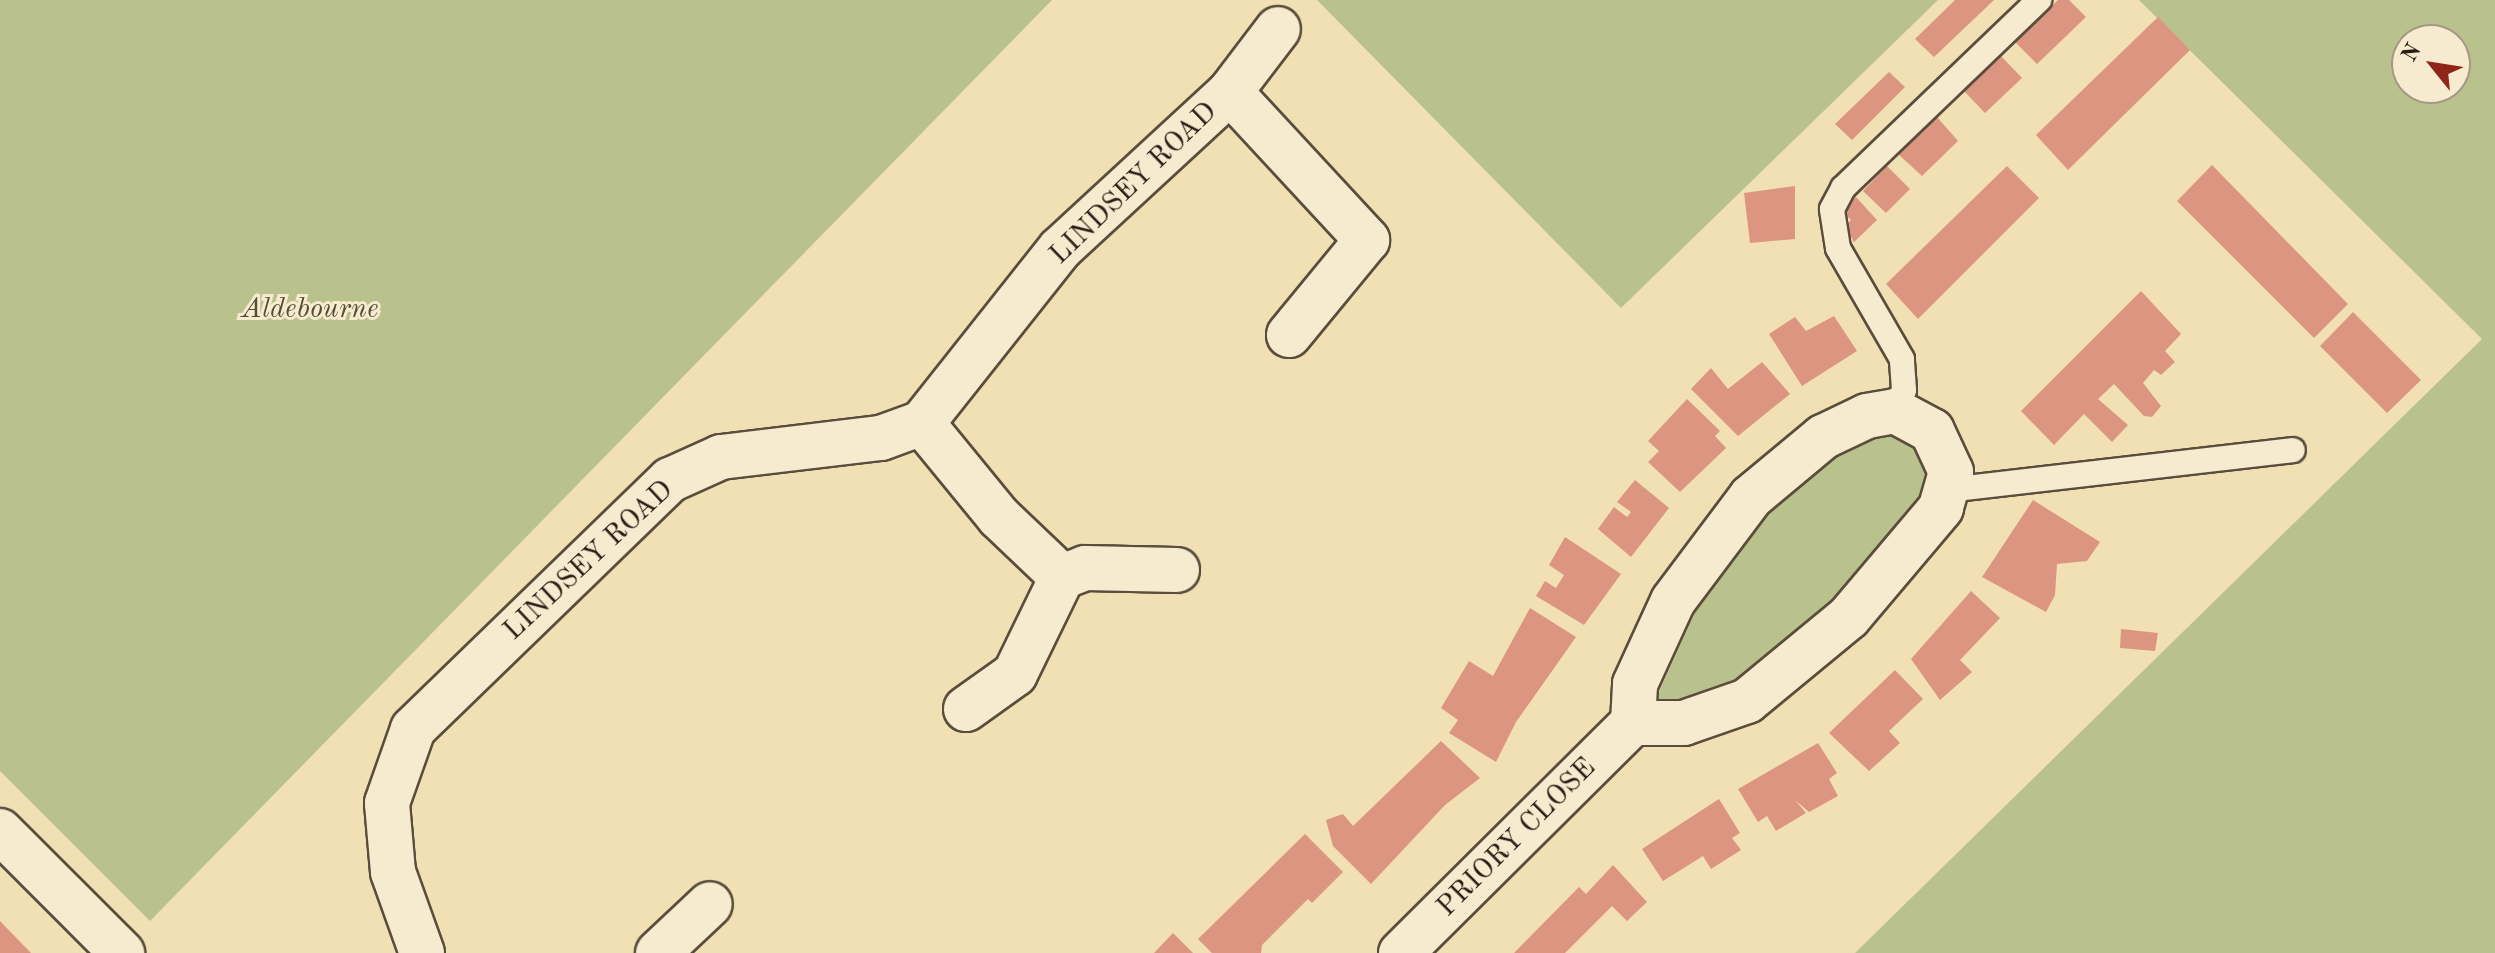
<!DOCTYPE html>
<html>
<head>
<meta charset="utf-8">
<style>
	body { margin:0 }
	#map { position:relative; width:2495px; height:953px; overflow:hidden; background:#f1e0b3; font-family:"Old Standard TT",serif }
	div>[style] { position:absolute }
	[style*='--x'] { left:calc(var(--x)*1px); top:calc(var(--y)*1px); width:calc(var(--w)*1px); rotate:calc(var(--a)*1deg) }
	.green>* { inset:0; background:#b9c28c }
	.building>* { inset:0; background:#dc9581 }
	.roads { filter:drop-shadow(2px 0 #5a4d3d) drop-shadow(-2px 0 #5a4d3d) drop-shadow(0 2px #5a4d3d) drop-shadow(0 -2px #5a4d3d) }
	.service>* { height:24px; margin:-12px; padding:0 12px; transform-origin:12px; border-radius:12px; background:#f6ebce }
	.minor>* { height:44px; margin:-22px; padding:0 22px; transform-origin:22px; border-radius:22px; background:#f6ebce }
	span { translate:-50% -50%; white-space:nowrap; text-align:center; line-height:1.15; -webkit-text-stroke:6px #f6ebce; paint-order:stroke }
	.street-label { font-size:28px; color:#281c16 }
	.park-label { font-size:28px; color:#544e39; font-style:italic }
	.north { position:absolute; left:2391px; top:24px; width:80px; height:80px; box-sizing:border-box; background:#f6ebce; border:2px solid #a49884; border-radius:50%; rotate:300deg; font-size:22px; font-weight:700; line-height:32px; text-align:center; color:#281c16 }
	.north::after { content:''; display:block; margin:auto; width:28px; height:36px; background:#8f2418; clip-path:polygon(50% 0,100% 100%,50% 72%,0 100%) }
</style>
</head>
<body>
<div id="map">
	<div class="green">
		<div style="clip-path:polygon(0 0,1052px 0,150px 921px,0 771px)"></div>
		<div style="clip-path:polygon(1317px 0,1938px 0,1621px 308px)"></div>
		<div style="clip-path:polygon(evenodd,2139px 0,2495px 0,2495px 953px,1855px 953px,2482px 339px,2139px 0,2407px 40px,2455px 40px,2455px 88px,2407px 88px,2407px 40px)"></div>
		<div style="clip-path:polygon(1905px 424px,1945px 478px,1819px 638px,1680px 713px,1655px 701px,1710px 579px,1764px 513px,1863px 432px)"></div>
	</div>
	<div class="building">
		<div style="clip-path:polygon(1955px 0,1994px 0,1934px 57px,1915px 39px)"></div>
		<div style="clip-path:polygon(2058px 0,2069px 0,2086px 17px,2037px 64px,2014px 41px)"></div>
		<div style="clip-path:polygon(2158px 17px,2190px 50px,2068px 170px,2036px 135px)"></div>
		<div style="clip-path:polygon(2000px 55px,2022px 78px,1985px 113px,1964px 91px)"></div>
		<div style="clip-path:polygon(1889px 72px,1905px 87px,1852px 140px,1835px 124px)"></div>
		<div style="clip-path:polygon(1937px 117px,1958px 141px,1922px 176px,1898px 154px)"></div>
		<div style="clip-path:polygon(2212px 165px,2348px 304px,2314px 338px,2177px 201px)"></div>
		<div style="clip-path:polygon(1887px 166px,1910px 189px,1886px 213px,1863px 191px)"></div>
		<div style="clip-path:polygon(2007px 166px,2039px 198px,1918px 319px,1886px 284px)"></div>
		<div style="clip-path:polygon(1795px 186px,1795px 239px,1750px 243px,1744px 193px)"></div>
		<div style="clip-path:polygon(1856px 197px,1877px 220px,1854px 242px,1845px 227px,1851px 220px,1842px 211px)"></div>
		<div style="clip-path:polygon(2141px 291px,2181px 334px,2165px 351px,2175px 362px,2161px 375px,2154px 370px,2143px 383px,2161px 406px,2152px 417px,2144px 416px,2114px 384px,2098px 399px,2128px 425px,2112px 442px,2084px 414px,2054px 445px,2021px 411px)"></div>
		<div style="clip-path:polygon(2353px 312px,2421px 380px,2387px 413px,2320px 346px)"></div>
		<div style="clip-path:polygon(1834px 316px,1857px 351px,1802px 386px,1769px 334px,1795px 317px,1806px 331px)"></div>
		<div style="clip-path:polygon(1762px 362px,1790px 394px,1738px 436px,1691px 389px,1711px 368px,1728px 389px)"></div>
		<div style="clip-path:polygon(1687px 399px,1720px 431px,1715px 436px,1726px 448px,1680px 492px,1648px 462px,1659px 451px,1648px 441px)"></div>
		<div style="clip-path:polygon(1635px 480px,1669px 508px,1631px 557px,1598px 529px,1614px 507px,1627px 517px,1631px 512px,1617px 502px)"></div>
		<div style="clip-path:polygon(2033px 500px,2100px 542px,2087px 561px,2057px 564px,2055px 595px,2046px 612px,1982px 577px)"></div>
		<div style="clip-path:polygon(1565px 537px,1621px 574px,1584px 625px,1536px 596px,1545px 581px,1556px 588px,1564px 575px,1549px 565px)"></div>
		<div style="clip-path:polygon(1971px 591px,2000px 618px,1960px 660px,1972px 672px,1940px 700px,1911px 659px)"></div>
		<div style="clip-path:polygon(1530px 608px,1576px 637px,1516px 722px,1496px 762px,1449px 733px,1458px 720px,1441px 708px,1469px 661px,1493px 676px)"></div>
		<div style="clip-path:polygon(2121px 629px,2158px 633px,2155px 651px,2120px 648px)"></div>
		<div style="clip-path:polygon(1895px 670px,1923px 699px,1889px 731px,1900px 743px,1869px 771px,1829px 733px)"></div>
		<div style="clip-path:polygon(1441px 741px,1480px 778px,1445px 805px,1371px 884px,1333px 846px,1326px 820px,1343px 814px,1353px 826px)"></div>
		<div style="clip-path:polygon(1818px 743px,1837px 773px,1829px 779px,1838px 796px,1809px 812px,1795px 800px,1806px 813px,1776px 831px,1767px 816px,1758px 822px,1738px 789px)"></div>
		<div style="clip-path:polygon(1719px 799px,1740px 833px,1732px 838px,1741px 850px,1711px 869px,1703px 856px,1663px 881px,1642px 849px)"></div>
		<div style="clip-path:polygon(1305px 834px,1343px 872px,1312px 903px,1308px 899px,1262px 945px,1261px 953px,1212px 953px,1198px 939px)"></div>
		<div style="clip-path:polygon(1613px 865px,1647px 902px,1627px 921px,1612px 906px,1565px 953px,1514px 953px,1579px 887px,1586px 894px)"></div>
		<div style="clip-path:polygon(0 921px,31px 953px,0 953px)"></div>
		<div style="clip-path:polygon(1173px 933px,1193px 953px,1154px 953px)"></div>
	</div>
	<div class="roads">
		<div class="service">
			<div style="--x:1895;--y:411;--w:23;--a:-67"></div>
			<div style="--x:1904;--y:390;--w:31;--a:-94"></div>
			<div style="--x:1902;--y:359;--w:128;--a:-120"></div>
			<div style="--x:1838;--y:248;--w:39;--a:-99"></div>
			<div style="--x:1832;--y:209;--w:24;--a:-62"></div>
			<div style="--x:1843;--y:188;--w:272;--a:-43.8"></div>
			<div style="--x:1948;--y:490;--w:347;--a:-6.6"></div>
		</div>
		<div class="minor">
			<div style="--x:1230;--y:92;--w:202;--a:47.2"></div>
			<div style="--x:1367;--y:240;--w:123;--a:129.4"></div>
			<div style="--x:922;--y:423;--w:122;--a:50.7"></div>
			<div style="--x:999;--y:517;--w:87;--a:43.6"></div>
			<div style="--x:966;--y:709;--w:60;--a:-35.5"></div>
			<div style="--x:1015;--y:674;--w:108;--a:-64.1"></div>
			<div style="--x:1062;--y:577;--w:25;--a:-21"></div>
			<div style="--x:1085;--y:568;--w:92;--a:1.2"></div>
			<div style="--x:0;--y:831;--w:173;--a:45"></div>
			<div style="--x:422;--y:953;--w:86;--a:-109.7"></div>
			<div style="--x:393;--y:872;--w:69;--a:-95"></div>
			<div style="--x:387;--y:803;--w:78;--a:-70.6"></div>
			<div style="--x:413;--y:729;--w:358;--a:-44.1"></div>
			<div style="--x:670;--y:480;--w:56;--a:-24.3"></div>
			<div style="--x:721;--y:457;--w:161;--a:-6.8"></div>
			<div style="--x:881;--y:438;--w:44;--a:-20.1"></div>
			<div style="--x:922;--y:423;--w:222;--a:-51.6"></div>
			<div style="--x:1060;--y:249;--w:231;--a:-42.7"></div>
			<div style="--x:1230;--y:92;--w:79;--a:-52.7"></div>
			<div style="--x:658;--y:953;--w:71;--a:-43.3"></div>
			<div style="--x:1401;--y:953;--w:327;--a:-44.8"></div>
			<div style="--x:1633;--y:723;--w:39;--a:-87"></div>
			<div style="--x:1635;--y:684;--w:91;--a:-65.4"></div>
			<div style="--x:1673;--y:601;--w:130;--a:-53.1"></div>
			<div style="--x:1751;--y:497;--w:94;--a:-39.8"></div>
			<div style="--x:1823;--y:437;--w:49;--a:-25.5"></div>
			<div style="--x:1867;--y:416;--w:28;--a:-10"></div>
			<div style="--x:1895;--y:411;--w:42;--a:28.4"></div>
			<div style="--x:1932;--y:431;--w:45;--a:65.1"></div>
			<div style="--x:1951;--y:472;--w:37;--a:106"></div>
			<div style="--x:1941;--y:508;--w:143;--a:130.2"></div>
			<div style="--x:1849;--y:617;--w:132;--a:140.5"></div>
			<div style="--x:1747;--y:701;--w:67;--a:160.8"></div>
			<div style="--x:1684;--y:723;--w:51;--a:180"></div>
		</div>
	</div>
	<div class="street-label">
		<span style="left:1134px;top:184px;rotate:-44deg">LINDSEY ROAD</span>
		<span style="left:589px;top:561px;rotate:-43deg">LINDSEY ROAD</span>
		<span style="left:1517px;top:838px;rotate:-45deg">PRIORY CLOSE</span>
	</div>
	<div class="park-label">
		<span style="left:310px;top:310px">Aldebourne</span>
	</div>
	<div class="north">N</div>
</div>
</body>
</html>
